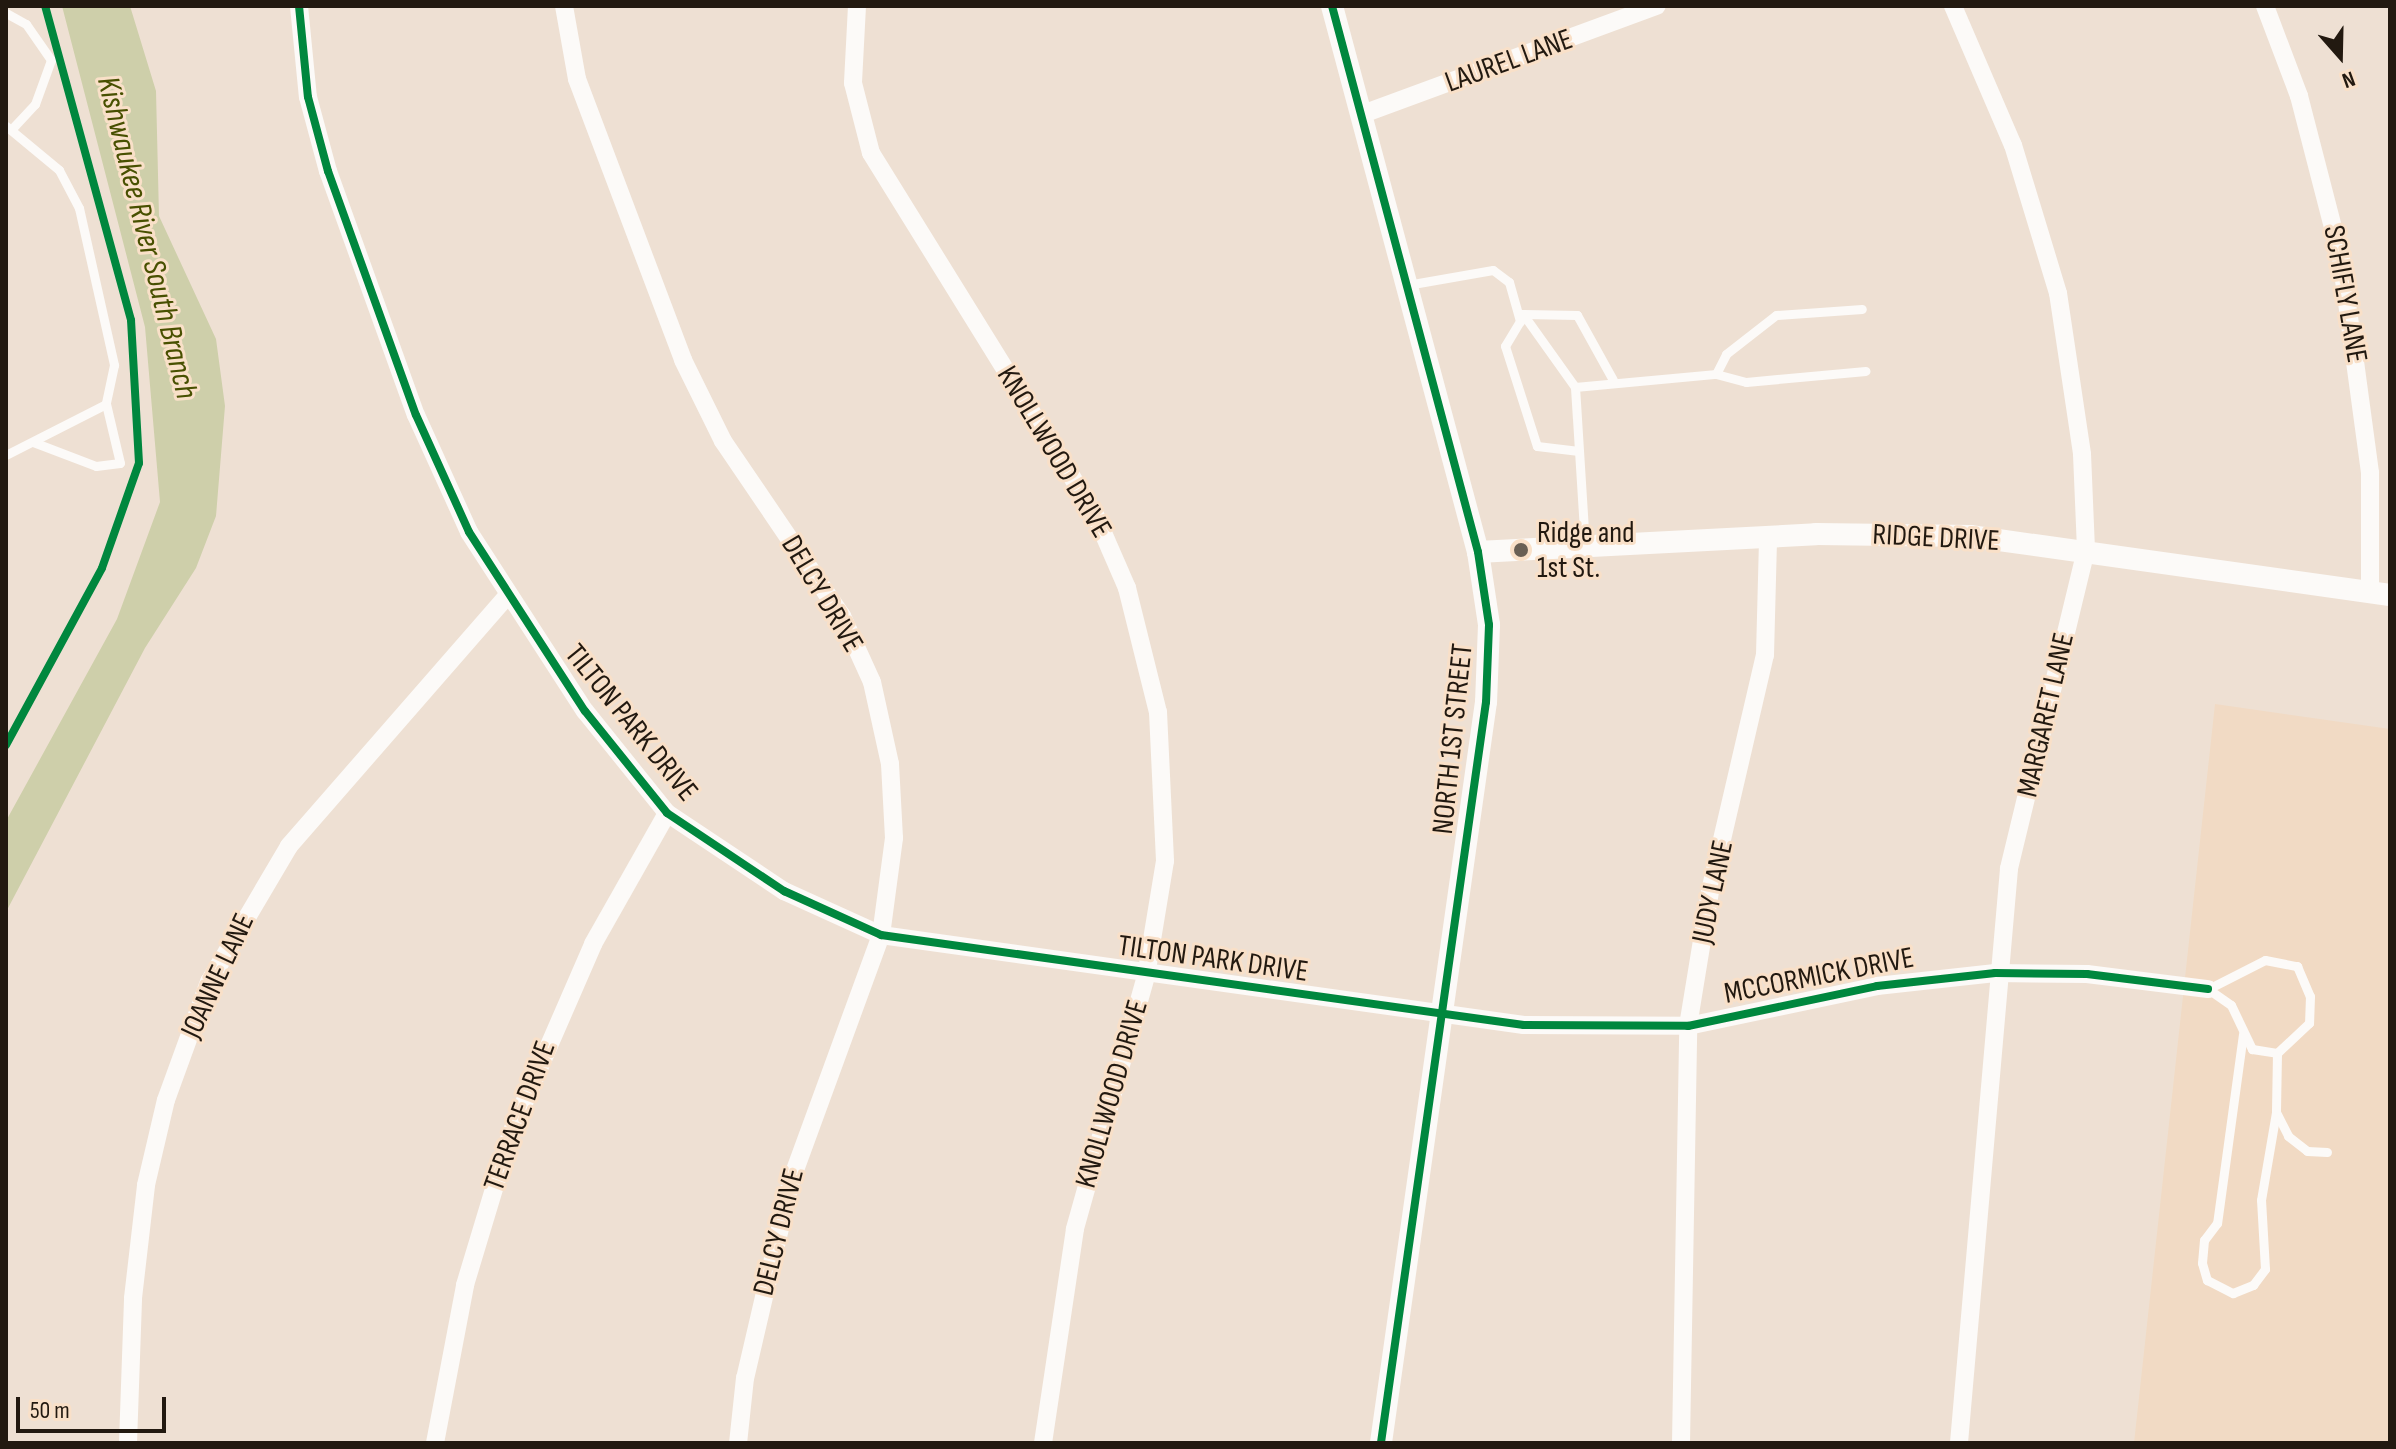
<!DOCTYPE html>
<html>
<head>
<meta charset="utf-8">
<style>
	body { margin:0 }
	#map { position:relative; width:2396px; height:1449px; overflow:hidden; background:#eee0d3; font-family:"Sofia Sans Condensed",sans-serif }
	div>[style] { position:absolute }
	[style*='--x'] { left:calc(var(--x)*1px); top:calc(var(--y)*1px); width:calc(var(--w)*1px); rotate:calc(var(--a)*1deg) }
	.built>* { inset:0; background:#f1dac4 }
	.water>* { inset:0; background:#cecfaa }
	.service>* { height:9px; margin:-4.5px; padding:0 4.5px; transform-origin:4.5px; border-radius:4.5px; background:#fcfaf8 }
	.minor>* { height:18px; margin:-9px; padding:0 9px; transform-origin:9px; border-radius:9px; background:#fcfaf8 }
	.tertiary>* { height:22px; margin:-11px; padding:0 11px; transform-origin:11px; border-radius:11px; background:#fcfaf8 }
	.cycleway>* { height:8px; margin:-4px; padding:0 4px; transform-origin:4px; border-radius:4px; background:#00873e }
	.dots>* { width:22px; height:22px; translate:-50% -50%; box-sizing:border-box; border:4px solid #f9e0c8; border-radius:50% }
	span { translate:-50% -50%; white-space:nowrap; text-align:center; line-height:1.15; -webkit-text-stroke:6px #f9e0c8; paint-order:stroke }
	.street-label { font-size:30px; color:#221910 }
	.poi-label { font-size:30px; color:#221910 }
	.left { translate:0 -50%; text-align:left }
	.water-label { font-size:32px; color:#485000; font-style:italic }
	.frame { position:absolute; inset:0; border:8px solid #221910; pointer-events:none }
	.north { position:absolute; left:2300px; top:16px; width:80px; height:80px; -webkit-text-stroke:6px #f9e0c8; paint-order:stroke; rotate:160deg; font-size:22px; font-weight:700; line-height:32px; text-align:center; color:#221910 }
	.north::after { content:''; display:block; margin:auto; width:28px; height:36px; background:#221910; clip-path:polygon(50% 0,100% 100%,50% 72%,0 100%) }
	.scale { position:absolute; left:16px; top:1397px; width:150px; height:36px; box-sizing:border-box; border:4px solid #221910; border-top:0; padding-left:10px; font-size:24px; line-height:28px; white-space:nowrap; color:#221910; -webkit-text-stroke:6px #f9e0c8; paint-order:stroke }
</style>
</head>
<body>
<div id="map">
	<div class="built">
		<div style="clip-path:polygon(2215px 704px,2390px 729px,2390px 1443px,2134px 1443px)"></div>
	</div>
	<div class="water">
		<div style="clip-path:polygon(62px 6px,130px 6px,156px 91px,159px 216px,216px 339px,225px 406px,216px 516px,196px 568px,145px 648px,6px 912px,6px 821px,117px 619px,160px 502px,145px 327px)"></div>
	</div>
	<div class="service">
		<div style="--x:6;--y:13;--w:23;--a:29"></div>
		<div style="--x:26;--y:24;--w:44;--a:55.2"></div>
		<div style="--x:51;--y:60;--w:47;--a:110"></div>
		<div style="--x:35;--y:104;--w:35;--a:133"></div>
		<div style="--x:6;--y:126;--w:69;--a:39.7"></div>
		<div style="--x:59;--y:170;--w:43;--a:62.2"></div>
		<div style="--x:79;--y:208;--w:161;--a:77.4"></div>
		<div style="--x:114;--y:365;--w:40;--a:102"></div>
		<div style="--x:106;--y:404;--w:112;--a:153"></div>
		<div style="--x:1407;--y:285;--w:87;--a:-9.9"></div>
		<div style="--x:1493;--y:270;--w:20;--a:37"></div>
		<div style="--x:1509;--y:282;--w:41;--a:74.2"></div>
		<div style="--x:1520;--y:321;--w:29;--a:121"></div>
		<div style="--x:1505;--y:346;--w:105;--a:72.3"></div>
		<div style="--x:1537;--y:446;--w:42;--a:6.8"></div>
		<div style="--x:1520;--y:314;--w:57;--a:1"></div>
		<div style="--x:1577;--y:315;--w:74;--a:61"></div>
		<div style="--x:1523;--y:314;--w:90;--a:54.5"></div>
		<div style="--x:1716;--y:374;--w:31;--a:15"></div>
		<div style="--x:1746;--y:382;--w:120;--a:-5.3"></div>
		<div style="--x:33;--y:442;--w:67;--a:20.9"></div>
		<div style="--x:96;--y:466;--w:24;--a:-7"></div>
		<div style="--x:120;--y:463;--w:61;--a:-103.3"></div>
		<div style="--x:1585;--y:546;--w:159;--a:-93.6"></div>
		<div style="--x:1575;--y:387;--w:142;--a:-5.3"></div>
		<div style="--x:1716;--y:374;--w:22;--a:-63"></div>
		<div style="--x:1726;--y:354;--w:63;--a:-38"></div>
		<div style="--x:1776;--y:315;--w:86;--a:-4"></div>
		<div style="--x:2208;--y:989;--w:64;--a:-27"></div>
		<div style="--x:2265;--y:960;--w:33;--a:11"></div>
		<div style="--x:2297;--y:966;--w:33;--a:67"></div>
		<div style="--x:2310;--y:996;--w:27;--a:92"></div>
		<div style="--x:2309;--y:1023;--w:44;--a:136.8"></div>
		<div style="--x:2277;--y:1053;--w:59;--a:91"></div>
		<div style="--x:2276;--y:1112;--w:27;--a:63"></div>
		<div style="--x:2288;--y:1136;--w:24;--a:38"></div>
		<div style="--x:2307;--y:1151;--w:20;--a:3"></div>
		<div style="--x:2208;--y:989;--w:28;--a:35"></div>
		<div style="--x:2231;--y:1005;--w:49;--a:64.5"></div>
		<div style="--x:2252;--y:1049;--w:25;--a:9"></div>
		<div style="--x:2243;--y:1034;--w:191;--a:97.8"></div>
		<div style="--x:2217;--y:1223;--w:21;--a:127"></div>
		<div style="--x:2204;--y:1240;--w:23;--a:95"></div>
		<div style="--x:2202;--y:1263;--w:18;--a:74"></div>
		<div style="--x:2207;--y:1280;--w:29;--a:27"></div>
		<div style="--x:2233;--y:1293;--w:22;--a:-22"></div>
		<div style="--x:2253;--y:1285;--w:20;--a:-53"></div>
		<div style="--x:2265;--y:1269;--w:69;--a:-93.3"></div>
		<div style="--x:2261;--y:1200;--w:89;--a:-80.3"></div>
	</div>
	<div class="minor">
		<div style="--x:299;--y:6;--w:91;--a:84.4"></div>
		<div style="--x:308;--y:97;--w:77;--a:74.9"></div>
		<div style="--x:328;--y:171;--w:259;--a:70.2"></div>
		<div style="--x:416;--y:415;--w:128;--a:65.6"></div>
		<div style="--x:469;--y:532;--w:213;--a:57.1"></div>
		<div style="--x:585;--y:711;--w:131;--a:51.2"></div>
		<div style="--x:667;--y:813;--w:141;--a:33.7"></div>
		<div style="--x:784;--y:891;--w:107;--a:24.4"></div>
		<div style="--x:881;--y:935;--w:649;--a:7.97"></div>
		<div style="--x:1524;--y:1025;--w:164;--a:0.3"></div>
		<div style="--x:1688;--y:1026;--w:193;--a:-11.9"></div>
		<div style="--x:1877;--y:986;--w:119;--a:-6.3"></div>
		<div style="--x:1995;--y:973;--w:92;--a:0.6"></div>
		<div style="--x:2087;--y:974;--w:122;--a:7.1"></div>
		<div style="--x:564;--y:6;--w:74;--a:79.9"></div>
		<div style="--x:577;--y:79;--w:300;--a:69.3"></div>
		<div style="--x:683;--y:360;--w:90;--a:63.7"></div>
		<div style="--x:723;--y:441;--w:212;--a:55.8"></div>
		<div style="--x:842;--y:616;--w:72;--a:65.6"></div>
		<div style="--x:872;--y:682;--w:84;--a:77.6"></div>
		<div style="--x:890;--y:764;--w:74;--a:86.9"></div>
		<div style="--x:894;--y:838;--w:98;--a:97.6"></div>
		<div style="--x:881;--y:935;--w:262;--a:110.1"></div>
		<div style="--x:791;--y:1181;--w:202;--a:103.1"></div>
		<div style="--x:745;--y:1378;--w:65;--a:96.1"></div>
		<div style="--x:857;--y:6;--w:77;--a:93"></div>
		<div style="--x:853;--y:83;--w:72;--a:75.6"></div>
		<div style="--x:871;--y:153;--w:423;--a:58.2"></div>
		<div style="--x:1094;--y:512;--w:83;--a:66.5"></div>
		<div style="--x:1127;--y:588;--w:128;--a:76"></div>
		<div style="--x:1158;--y:712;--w:149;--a:87.3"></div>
		<div style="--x:1165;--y:861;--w:117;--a:99.4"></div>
		<div style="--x:1146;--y:976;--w:263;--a:105.7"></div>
		<div style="--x:1075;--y:1229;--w:216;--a:98.5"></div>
		<div style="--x:1953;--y:6;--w:151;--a:66.7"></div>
		<div style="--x:2013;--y:145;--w:155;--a:73.1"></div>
		<div style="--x:2058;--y:293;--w:163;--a:81.5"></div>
		<div style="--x:2082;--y:454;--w:96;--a:87.6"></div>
		<div style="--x:2086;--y:550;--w:328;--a:103.6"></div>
		<div style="--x:2009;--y:869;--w:576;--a:94.98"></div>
		<div style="--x:2265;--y:6;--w:96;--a:69.3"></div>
		<div style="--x:2299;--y:96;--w:167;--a:75.5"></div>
		<div style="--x:2341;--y:258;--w:217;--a:82.3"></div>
		<div style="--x:2370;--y:473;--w:119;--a:90"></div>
		<div style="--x:1360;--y:115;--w:316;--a:-20.2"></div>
		<div style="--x:128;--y:1443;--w:145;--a:-88"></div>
		<div style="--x:133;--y:1298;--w:114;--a:-83.4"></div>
		<div style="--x:146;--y:1185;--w:87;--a:-76.8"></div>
		<div style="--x:166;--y:1100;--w:126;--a:-70"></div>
		<div style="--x:209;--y:982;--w:158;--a:-59.5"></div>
		<div style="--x:289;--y:846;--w:332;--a:-48.9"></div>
		<div style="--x:435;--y:1443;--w:161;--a:-79.2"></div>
		<div style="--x:465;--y:1285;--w:159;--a:-73.2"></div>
		<div style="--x:511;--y:1133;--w:206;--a:-66.5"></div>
		<div style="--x:593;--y:944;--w:150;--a:-60.5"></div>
		<div style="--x:1681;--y:1443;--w:417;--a:-89"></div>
		<div style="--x:1688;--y:1026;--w:137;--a:-80.7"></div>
		<div style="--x:1710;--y:891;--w:242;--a:-76.9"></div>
		<div style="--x:1765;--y:655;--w:118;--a:-88.5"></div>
	</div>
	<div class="tertiary">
		<div style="--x:1332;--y:6;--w:565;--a:75.03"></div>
		<div style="--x:1478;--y:552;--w:74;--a:81.4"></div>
		<div style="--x:1489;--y:625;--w:77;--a:92.2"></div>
		<div style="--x:1486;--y:702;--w:748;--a:98.07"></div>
		<div style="--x:1478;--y:552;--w:338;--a:-3"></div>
		<div style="--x:1816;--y:534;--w:154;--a:0.7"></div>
		<div style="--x:1970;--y:536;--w:424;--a:8"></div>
	</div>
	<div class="cycleway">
		<div style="--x:299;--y:6;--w:91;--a:84.4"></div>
		<div style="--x:308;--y:97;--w:77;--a:74.9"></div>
		<div style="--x:328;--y:171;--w:259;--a:70.2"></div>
		<div style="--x:416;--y:415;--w:128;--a:65.6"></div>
		<div style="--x:469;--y:532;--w:213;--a:57.1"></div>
		<div style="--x:585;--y:711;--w:131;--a:51.2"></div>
		<div style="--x:667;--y:813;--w:141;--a:33.7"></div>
		<div style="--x:784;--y:891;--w:107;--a:24.4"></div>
		<div style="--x:881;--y:935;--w:649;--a:7.97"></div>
		<div style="--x:1524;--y:1025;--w:164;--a:0.3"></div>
		<div style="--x:1688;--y:1026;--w:193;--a:-11.9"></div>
		<div style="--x:1877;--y:986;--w:119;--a:-6.3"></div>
		<div style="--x:1995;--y:973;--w:92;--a:0.6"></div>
		<div style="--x:2087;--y:974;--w:122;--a:7.1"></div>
		<div style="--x:1332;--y:6;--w:565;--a:75.03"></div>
		<div style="--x:1478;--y:552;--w:74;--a:81.4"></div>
		<div style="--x:1489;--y:625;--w:77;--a:92.2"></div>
		<div style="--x:1486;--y:702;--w:748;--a:98.07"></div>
		<div style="--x:6;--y:745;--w:201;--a:-61.5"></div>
		<div style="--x:102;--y:568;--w:111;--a:-70.6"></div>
		<div style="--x:139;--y:463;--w:143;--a:-93.2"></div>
		<div style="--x:131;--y:320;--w:326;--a:-105.3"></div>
	</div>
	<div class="dots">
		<div style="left:1521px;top:550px;background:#695f54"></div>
	</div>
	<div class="street-label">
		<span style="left:1509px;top:61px;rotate:-20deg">LAUREL LANE</span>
		<span style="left:2345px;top:294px;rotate:80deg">SCHIFLY LANE</span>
		<span style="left:1054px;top:452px;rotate:59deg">KNOLLWOOD DRIVE</span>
		<span style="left:1936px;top:538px;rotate:3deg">RIDGE DRIVE</span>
		<span style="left:822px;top:594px;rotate:59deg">DELCY DRIVE</span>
		<span style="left:2046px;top:715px;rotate:-77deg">MARGARET LANE</span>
		<span style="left:631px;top:723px;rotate:51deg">TILTON PARK DRIVE</span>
		<span style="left:1453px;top:739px;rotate:-84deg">NORTH 1ST STREET</span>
		<span style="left:1713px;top:892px;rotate:-78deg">JUDY LANE</span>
		<span style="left:1213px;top:959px;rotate:8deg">TILTON PARK DRIVE</span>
		<span style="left:218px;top:976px;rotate:-65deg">JOANNE LANE</span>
		<span style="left:1819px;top:976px;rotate:-11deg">MCCORMICK DRIVE</span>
		<span style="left:1112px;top:1094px;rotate:-74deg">KNOLLWOOD DRIVE</span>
		<span style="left:520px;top:1116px;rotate:-70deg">TERRACE DRIVE</span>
		<span style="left:779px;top:1232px;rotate:-76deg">DELCY DRIVE</span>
	</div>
	<div class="poi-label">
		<span class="left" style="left:1537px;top:550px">Ridge and<br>1st St.</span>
	</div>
	<div class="water-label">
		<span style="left:146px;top:238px;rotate:76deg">Kishwaukee River South Branch</span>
	</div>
	<div class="frame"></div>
	<div class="north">N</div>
	<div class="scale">50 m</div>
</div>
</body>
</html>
